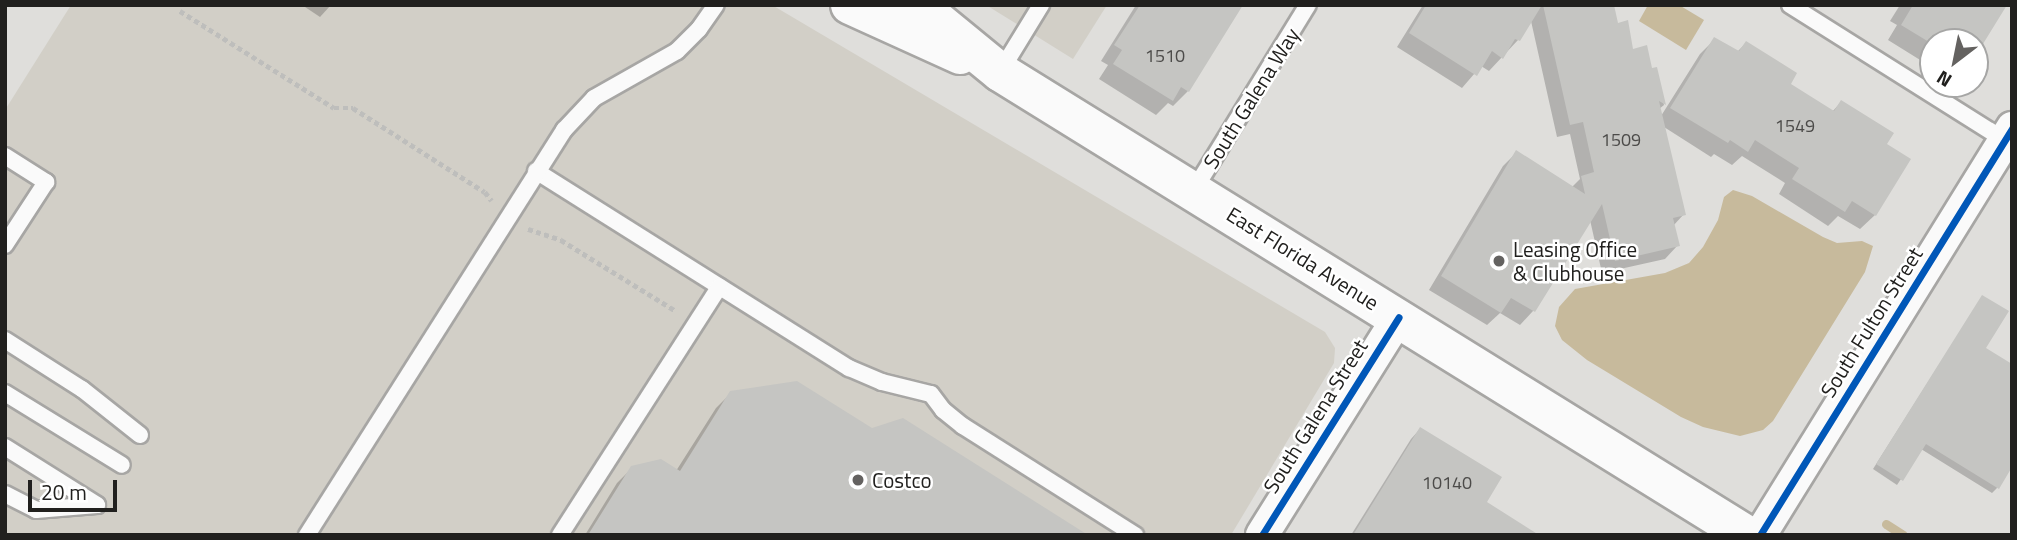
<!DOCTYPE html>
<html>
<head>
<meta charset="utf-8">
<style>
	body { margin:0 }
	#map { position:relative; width:2017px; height:540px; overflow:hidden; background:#dfdedb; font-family:"Titillium Web",sans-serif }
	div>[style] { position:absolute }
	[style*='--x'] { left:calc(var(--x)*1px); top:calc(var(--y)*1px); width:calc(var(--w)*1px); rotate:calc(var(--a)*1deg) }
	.built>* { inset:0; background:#d2cfc7 }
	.water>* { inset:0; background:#c7ba9c }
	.shadow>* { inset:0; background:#0003 }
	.stream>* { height:9px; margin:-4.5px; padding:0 4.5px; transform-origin:4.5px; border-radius:4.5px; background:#c7ba9c }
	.building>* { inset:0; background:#c5c5c2 }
	.path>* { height:4.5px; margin-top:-2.25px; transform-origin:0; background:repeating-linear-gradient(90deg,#bebebc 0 5px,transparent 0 8.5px) }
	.roads { filter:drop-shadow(2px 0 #a7a6a4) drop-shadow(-2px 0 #a7a6a4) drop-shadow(0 2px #a7a6a4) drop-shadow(0 -2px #a7a6a4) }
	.service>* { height:16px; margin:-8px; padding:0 8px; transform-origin:8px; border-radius:8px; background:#fafafa }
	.minor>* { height:32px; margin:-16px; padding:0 16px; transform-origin:16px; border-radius:16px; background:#fafafa }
	.secondary>* { height:38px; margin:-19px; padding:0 19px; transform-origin:19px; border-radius:19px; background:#fafafa }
	.cycleway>* { height:7px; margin:-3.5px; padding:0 3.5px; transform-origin:3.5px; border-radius:3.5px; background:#0057b8 }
	.dots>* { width:19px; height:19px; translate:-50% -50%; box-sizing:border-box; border:4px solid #fff; border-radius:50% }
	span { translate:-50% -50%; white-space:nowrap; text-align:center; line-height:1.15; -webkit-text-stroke:5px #fff; paint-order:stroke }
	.number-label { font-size:18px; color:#4c4b49 }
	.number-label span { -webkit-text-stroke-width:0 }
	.street-label { font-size:21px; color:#21201e }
	.poi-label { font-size:21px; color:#21201e }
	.left { translate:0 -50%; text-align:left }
	.frame { position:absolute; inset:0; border:7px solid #21201e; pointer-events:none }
	.north { position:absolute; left:1919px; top:28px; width:70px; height:70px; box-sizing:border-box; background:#fff; border:2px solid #a6a6a5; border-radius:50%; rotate:212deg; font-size:19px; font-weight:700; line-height:28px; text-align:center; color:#21201e }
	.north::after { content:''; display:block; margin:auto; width:24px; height:32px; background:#646260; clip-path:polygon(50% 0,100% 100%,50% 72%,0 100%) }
	.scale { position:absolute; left:28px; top:480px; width:89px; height:32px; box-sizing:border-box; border:4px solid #21201e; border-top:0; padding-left:9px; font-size:21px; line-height:24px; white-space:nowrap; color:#21201e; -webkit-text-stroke:5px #fff; paint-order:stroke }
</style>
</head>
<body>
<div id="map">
	<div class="built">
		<div style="clip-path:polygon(71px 5px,772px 5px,1325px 332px,1335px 348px,1334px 363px,1231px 535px,5px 535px,5px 110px)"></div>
		<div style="clip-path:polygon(986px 5px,1107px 5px,1073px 59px)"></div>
	</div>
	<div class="water">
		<div style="clip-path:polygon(1648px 5px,1679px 5px,1704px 20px,1686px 50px,1639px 21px)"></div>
		<div style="clip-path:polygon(1733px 190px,1752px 196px,1823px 237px,1837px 243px,1862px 241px,1873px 246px,1865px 272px,1773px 421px,1763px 430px,1740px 436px,1703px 427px,1681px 417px,1587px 360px,1562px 340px,1555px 326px,1559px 307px,1575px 289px,1665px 273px,1689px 263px,1703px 247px,1718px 220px,1724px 197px)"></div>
	</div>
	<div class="shadow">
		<div style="clip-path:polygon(302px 5px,331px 5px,320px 17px)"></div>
		<div style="clip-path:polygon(1136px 5px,1241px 5px,1188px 91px,1173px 106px,1168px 103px,1156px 115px,1099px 79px,1108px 65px,1101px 61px)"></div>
		<div style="clip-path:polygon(1423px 5px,1612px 5px,1617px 25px,1632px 51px,1651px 71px,1656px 69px,1664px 105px,1659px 109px,1661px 116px,1700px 54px,1715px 39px,1737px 52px,1746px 43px,1788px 84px,1832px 112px,1841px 102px,1885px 145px,1875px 215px,1860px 229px,1838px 216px,1828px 226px,1779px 194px,1785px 183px,1742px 156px,1732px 165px,1714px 154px,1711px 157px,1664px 127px,1684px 214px,1673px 226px,1678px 245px,1665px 259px,1602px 273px,1590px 220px,1533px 311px,1520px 325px,1500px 313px,1487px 325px,1429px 290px,1503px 166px,1516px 153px,1572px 187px,1580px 179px,1570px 134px,1557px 137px,1531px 21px,1518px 40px,1489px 71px,1481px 66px,1462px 88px,1397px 47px)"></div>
		<div style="clip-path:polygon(1900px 5px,2005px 5px,1975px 52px,1975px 42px,1933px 42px,1933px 68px,1888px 40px,1897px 25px,1890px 21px)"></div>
		<div style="clip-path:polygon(1982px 297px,1983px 349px,1997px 488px,1992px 493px,1921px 449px,1897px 485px,1873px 469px)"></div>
		<div style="clip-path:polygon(731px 393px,871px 430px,1085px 535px,585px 535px,617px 483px,632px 468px,676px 471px,716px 408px)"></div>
		<div style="clip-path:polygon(1420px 429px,1485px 503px,1536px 535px,1351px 535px,1411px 439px)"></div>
	</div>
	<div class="stream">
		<div style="--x:1886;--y:524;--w:20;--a:33"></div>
	</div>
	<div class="building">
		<div style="clip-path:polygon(1140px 5px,1243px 5px,1189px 92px,1181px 87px,1173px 101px,1113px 64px,1122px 50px,1114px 45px)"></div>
		<div style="clip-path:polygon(1426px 5px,1542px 5px,1520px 41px,1515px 39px,1503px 59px,1492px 51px,1477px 76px,1409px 33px)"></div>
		<div style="clip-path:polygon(1543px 5px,1614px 5px,1618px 23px,1628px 20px,1633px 49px,1647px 45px,1652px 68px,1657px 67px,1666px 105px,1659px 101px,1686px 215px,1673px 218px,1680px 246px,1615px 261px,1602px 204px,1535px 312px,1511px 298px,1501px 313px,1441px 276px,1516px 150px,1585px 194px,1581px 176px,1594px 172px,1583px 122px,1570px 125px)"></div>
		<div style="clip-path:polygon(1913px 5px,2007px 5px,1978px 52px,1975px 42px,1929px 42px,1901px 25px)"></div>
		<div style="clip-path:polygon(1714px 37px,1739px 51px,1746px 41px,1797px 73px,1791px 84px,1834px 111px,1841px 100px,1894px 133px,1887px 144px,1911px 159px,1876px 216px,1852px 201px,1845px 212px,1792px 179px,1799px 168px,1755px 140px,1748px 152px,1730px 140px,1728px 143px,1670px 108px)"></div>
		<div style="clip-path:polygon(1982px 295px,2009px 311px,1986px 348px,2012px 364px,2012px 467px,1999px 489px,1926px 444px,1903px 481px,1876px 464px)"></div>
		<div style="clip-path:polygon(797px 381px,872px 428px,903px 418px,1088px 535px,588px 535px,631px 466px,661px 459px,680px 471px,730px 391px)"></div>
		<div style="clip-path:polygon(1420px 427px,1502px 477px,1487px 502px,1539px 535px,1353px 535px)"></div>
	</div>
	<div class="path">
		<div style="--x:180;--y:11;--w:182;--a:32.2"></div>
		<div style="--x:334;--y:108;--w:19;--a:0"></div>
		<div style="--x:353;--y:108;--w:156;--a:32.5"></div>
		<div style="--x:485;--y:192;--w:11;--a:52"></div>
		<div style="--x:528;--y:229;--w:35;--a:18"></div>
		<div style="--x:561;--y:240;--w:135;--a:31.7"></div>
	</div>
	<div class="roads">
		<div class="service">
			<div style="--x:1790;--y:5;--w:253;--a:32.2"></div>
			<div style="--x:1000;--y:72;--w:79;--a:-58.5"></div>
			<div style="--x:5;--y:156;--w:49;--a:32.4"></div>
			<div style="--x:46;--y:182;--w:75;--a:123.1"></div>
			<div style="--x:536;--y:171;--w:370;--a:32.2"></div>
			<div style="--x:849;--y:368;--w:36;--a:23"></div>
			<div style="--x:882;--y:382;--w:50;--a:13.8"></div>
			<div style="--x:931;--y:394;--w:20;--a:53"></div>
			<div style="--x:943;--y:410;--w:26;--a:39"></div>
			<div style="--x:963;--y:426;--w:204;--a:32.4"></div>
			<div style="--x:1194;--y:190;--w:217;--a:-58.4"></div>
			<div style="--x:5;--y:340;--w:91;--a:32.5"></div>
			<div style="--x:82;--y:389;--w:74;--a:38.4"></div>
			<div style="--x:5;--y:393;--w:137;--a:31.6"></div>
			<div style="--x:5;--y:447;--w:109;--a:32.2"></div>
			<div style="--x:5;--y:494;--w:35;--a:27"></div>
			<div style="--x:36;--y:510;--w:61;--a:-4.7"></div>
			<div style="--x:307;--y:535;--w:480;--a:-57.6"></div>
			<div style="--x:564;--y:130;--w:44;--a:-46.8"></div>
			<div style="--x:594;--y:98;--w:95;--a:-29.5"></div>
			<div style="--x:677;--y:51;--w:31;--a:-45"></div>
			<div style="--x:699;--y:29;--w:29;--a:-55"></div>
			<div style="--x:560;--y:535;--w:295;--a:-57.3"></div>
		</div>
		<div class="minor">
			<div style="--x:1262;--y:535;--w:257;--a:-57.9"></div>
			<div style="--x:1760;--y:535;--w:479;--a:-58.2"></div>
		</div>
		<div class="secondary">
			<div style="--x:850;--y:5;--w:121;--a:24.4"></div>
			<div style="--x:918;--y:5;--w:106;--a:39.3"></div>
			<div style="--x:1000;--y:72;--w:879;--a:31.79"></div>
		</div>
	</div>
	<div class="cycleway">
		<div style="--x:1262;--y:535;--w:257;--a:-57.9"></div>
		<div style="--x:1760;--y:535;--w:479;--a:-58.2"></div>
	</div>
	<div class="dots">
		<div style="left:1499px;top:261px;background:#646260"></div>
		<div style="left:858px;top:480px;background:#646260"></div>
	</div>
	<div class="number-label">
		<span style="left:1165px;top:56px">1510</span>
		<span style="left:1795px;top:126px">1549</span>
		<span style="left:1621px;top:140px">1509</span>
		<span style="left:1447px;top:483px">10140</span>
	</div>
	<div class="street-label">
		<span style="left:1251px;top:98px;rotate:-58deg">South Galena Way</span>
		<span style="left:1303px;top:258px;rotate:32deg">East Florida Avenue</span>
		<span style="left:1871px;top:322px;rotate:-58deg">South Fulton Street</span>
		<span style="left:1315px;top:416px;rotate:-58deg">South Galena Street</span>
	</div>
	<div class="poi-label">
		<span class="left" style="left:1513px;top:261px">Leasing Office<br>&amp; Clubhouse</span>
		<span class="left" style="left:872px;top:480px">Costco</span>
	</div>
	<div class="frame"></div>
	<div class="north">N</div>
	<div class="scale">20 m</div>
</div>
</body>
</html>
